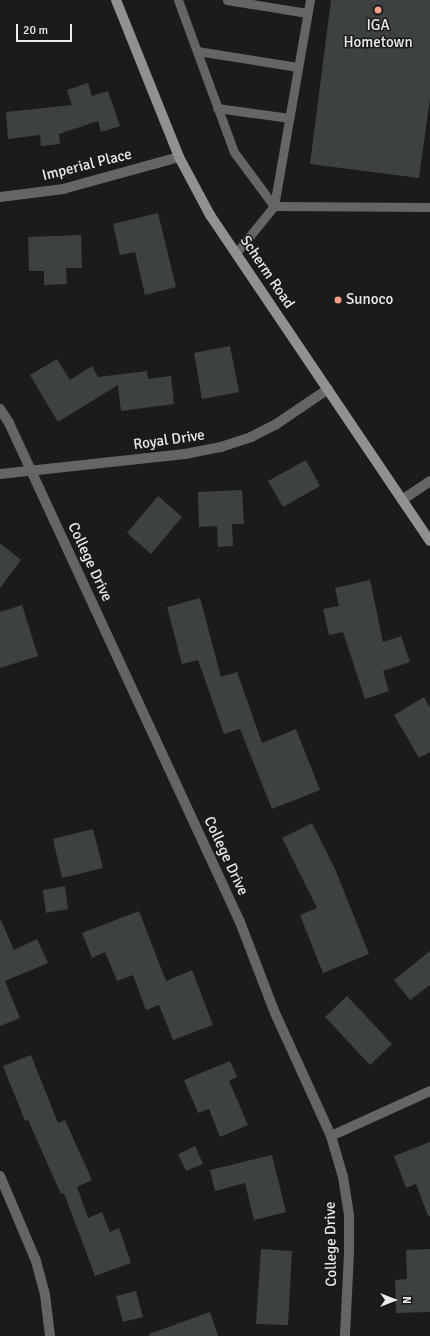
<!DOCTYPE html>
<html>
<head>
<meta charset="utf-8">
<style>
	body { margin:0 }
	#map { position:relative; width:430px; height:1336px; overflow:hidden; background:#191b1c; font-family:Signika,sans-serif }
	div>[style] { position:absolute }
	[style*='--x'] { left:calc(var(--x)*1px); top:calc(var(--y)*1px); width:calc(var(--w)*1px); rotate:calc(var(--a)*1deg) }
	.building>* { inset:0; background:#3e4142 }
	.lane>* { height:9px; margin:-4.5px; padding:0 4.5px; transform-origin:4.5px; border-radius:4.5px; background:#646666 }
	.street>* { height:10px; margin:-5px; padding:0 5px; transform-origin:5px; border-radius:5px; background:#646666 }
	.secondary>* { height:10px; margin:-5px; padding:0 5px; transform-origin:5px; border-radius:5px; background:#8f9192 }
	.dots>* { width:11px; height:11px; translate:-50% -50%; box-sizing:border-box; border:2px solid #191b1c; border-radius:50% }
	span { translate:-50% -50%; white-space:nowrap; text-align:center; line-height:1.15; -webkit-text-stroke:3px #191b1c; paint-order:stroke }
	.poi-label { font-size:15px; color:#e9ebec }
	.left { translate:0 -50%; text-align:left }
	.street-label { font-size:15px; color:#e9ebec }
	.north { position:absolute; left:374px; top:1280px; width:40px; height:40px; -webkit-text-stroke:3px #191b1c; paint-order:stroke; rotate:90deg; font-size:11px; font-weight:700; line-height:16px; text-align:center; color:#e9ebec }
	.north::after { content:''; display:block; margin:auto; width:14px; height:18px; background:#e9ebec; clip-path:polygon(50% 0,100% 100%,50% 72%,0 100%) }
	.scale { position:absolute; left:16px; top:24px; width:56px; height:18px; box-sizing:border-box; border:2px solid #e9ebec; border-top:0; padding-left:5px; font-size:12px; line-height:14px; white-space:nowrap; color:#e9ebec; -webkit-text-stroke:3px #191b1c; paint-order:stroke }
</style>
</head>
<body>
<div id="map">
	<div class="building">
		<div style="clip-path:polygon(331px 0,430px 0,430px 98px,419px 178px,310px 164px)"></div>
		<div style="clip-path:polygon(88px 83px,92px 96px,108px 91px,120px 126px,101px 132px,98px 121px,59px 134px,60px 144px,41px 146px,40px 135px,8px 139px,6px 112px,72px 105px,67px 90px)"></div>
		<div style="clip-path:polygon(158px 213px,176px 287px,145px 295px,135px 252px,120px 255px,113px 224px)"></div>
		<div style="clip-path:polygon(81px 235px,82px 268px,66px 268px,67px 284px,44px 285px,44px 271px,29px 271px,28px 237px)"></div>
		<div style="clip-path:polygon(230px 346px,239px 392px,202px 399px,194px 353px)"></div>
		<div style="clip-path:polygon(57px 359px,70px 380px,92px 366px,98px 377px,147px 371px,148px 379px,171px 376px,174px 404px,121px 411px,118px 385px,58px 422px,30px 375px)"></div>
		<div style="clip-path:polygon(306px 460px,320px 486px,283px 507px,268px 481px)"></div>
		<div style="clip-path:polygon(242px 490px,244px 524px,232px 524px,233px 546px,218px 547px,217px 526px,199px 527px,198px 492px)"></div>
		<div style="clip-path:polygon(158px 496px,182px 517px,151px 554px,127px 533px)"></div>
		<div style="clip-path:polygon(0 543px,21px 560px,0 588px)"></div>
		<div style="clip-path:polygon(370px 580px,383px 642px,401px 636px,410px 662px,383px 671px,389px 691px,365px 699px,343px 632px,329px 635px,323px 609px,339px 606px,335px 588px)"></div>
		<div style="clip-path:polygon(200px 598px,221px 677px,237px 672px,262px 743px,296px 729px,320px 790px,272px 809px,240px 729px,224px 734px,198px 660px,182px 664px,167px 607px)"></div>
		<div style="clip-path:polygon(22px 605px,38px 656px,0 668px,0 612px)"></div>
		<div style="clip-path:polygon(424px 697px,430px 708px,430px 752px,419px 758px,394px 715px)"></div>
		<div style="clip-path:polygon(312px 823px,335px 869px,369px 954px,323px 973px,300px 915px,317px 908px,282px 838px)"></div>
		<div style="clip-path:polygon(93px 829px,103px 868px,62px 878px,53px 839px)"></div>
		<div style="clip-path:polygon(65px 886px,68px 909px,46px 913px,43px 890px)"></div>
		<div style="clip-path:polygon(139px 911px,166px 981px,192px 970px,213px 1025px,173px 1040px,159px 1005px,146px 1010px,133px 975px,117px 981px,105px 952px,92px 958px,82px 933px)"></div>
		<div style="clip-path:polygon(0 918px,14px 950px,37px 939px,48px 963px,5px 981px,20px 1018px,0 1026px)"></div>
		<div style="clip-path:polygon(430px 951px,430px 985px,410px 1000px,394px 980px)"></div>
		<div style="clip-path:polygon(347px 996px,392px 1044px,370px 1065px,325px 1017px)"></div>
		<div style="clip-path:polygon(31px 1055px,58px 1123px,65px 1120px,92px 1180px,77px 1187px,88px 1218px,102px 1212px,110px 1232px,119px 1228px,131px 1263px,95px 1276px,64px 1193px,61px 1194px,28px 1120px,25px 1121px,3px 1066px)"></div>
		<div style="clip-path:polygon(230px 1061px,237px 1077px,229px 1081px,248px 1125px,220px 1137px,209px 1109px,198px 1113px,184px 1080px)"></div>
		<div style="clip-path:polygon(430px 1142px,430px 1216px,428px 1216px,416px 1184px,406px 1188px,394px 1156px)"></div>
		<div style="clip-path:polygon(195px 1146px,203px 1164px,186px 1171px,178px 1154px)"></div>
		<div style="clip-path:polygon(272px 1155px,286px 1212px,254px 1220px,245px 1183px,215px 1191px,210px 1170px)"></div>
		<div style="clip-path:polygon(261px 1249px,292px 1251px,288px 1325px,256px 1324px)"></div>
		<div style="clip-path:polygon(430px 1249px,430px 1312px,396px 1313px,395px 1280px,407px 1279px,406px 1250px)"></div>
		<div style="clip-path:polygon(136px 1291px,143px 1317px,123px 1322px,116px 1296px)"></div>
		<div style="clip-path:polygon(210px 1312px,218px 1336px,150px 1336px,149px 1334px)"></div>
	</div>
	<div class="lane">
		<div style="--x:178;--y:0;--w:162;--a:69.8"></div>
		<div style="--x:234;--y:152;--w:67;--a:53.5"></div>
		<div style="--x:274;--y:206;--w:156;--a:0.4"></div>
		<div style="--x:227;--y:0;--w:81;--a:9.2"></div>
		<div style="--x:197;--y:51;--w:102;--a:9"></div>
		<div style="--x:217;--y:108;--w:73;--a:7.9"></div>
		<div style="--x:236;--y:253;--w:60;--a:-51"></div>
		<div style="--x:274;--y:206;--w:209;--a:-80.1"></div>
	</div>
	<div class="street">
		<div style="--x:0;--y:197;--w:64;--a:-7.2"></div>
		<div style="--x:63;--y:189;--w:120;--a:-15.4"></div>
		<div style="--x:0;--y:409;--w:17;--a:57"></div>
		<div style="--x:9;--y:423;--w:550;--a:65.16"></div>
		<div style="--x:240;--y:922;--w:97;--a:69"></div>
		<div style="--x:275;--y:1013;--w:135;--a:65.5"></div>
		<div style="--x:331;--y:1136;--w:43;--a:73.7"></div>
		<div style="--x:343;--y:1177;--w:39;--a:81"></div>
		<div style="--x:349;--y:1216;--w:37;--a:90"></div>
		<div style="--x:349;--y:1253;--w:83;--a:92.8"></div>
		<div style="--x:0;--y:474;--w:186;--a:-6.2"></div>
		<div style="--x:185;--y:454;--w:37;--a:-11"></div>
		<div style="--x:221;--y:447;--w:32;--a:-18"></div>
		<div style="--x:251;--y:437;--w:27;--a:-27"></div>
		<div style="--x:275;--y:425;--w:64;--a:-34.2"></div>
		<div style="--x:402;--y:500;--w:34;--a:-34"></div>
		<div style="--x:331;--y:1136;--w:109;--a:-24.4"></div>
		<div style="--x:0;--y:1176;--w:92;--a:67"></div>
		<div style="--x:36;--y:1261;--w:35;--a:75"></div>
		<div style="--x:45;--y:1295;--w:41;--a:83"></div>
	</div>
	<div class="secondary">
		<div style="--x:116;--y:0;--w:169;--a:68.1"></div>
		<div style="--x:179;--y:157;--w:66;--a:61.9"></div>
		<div style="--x:210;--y:215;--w:393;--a:56"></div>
	</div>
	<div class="dots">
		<div style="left:378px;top:10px;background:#f39f83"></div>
		<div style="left:338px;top:300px;background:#f39f83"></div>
	</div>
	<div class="poi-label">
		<span style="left:378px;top:34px">IGA<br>Hometown</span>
		<span class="left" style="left:346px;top:300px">Sunoco</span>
	</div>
	<div class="street-label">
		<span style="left:87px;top:165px;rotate:-14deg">Imperial Place</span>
		<span style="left:267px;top:272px;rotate:56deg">Scherm Road</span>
		<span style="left:169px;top:440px;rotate:-8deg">Royal Drive</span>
		<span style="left:90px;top:562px;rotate:65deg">College Drive</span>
		<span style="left:226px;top:856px;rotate:65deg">College Drive</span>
		<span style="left:331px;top:1244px;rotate:-91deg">College Drive</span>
	</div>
	<div class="north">N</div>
	<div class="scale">20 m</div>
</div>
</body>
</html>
